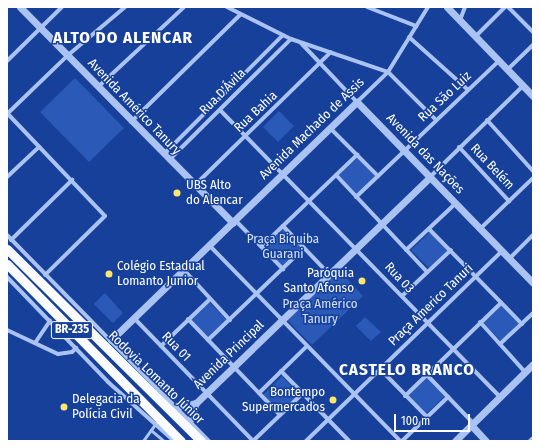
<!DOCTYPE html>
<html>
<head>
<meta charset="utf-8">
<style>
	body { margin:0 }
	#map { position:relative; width:540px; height:448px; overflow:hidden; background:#16409a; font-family:"Fira Sans Condensed",sans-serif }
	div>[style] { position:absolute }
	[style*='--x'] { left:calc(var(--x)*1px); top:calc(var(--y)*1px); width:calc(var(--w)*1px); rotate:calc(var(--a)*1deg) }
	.green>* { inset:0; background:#2a59b7 }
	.service>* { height:2.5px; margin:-1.25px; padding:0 1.25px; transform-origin:1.25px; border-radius:1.25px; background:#abc3f2 }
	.minor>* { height:4px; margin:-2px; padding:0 2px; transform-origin:2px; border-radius:2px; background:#abc3f2 }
	.tertiary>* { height:7px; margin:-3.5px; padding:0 3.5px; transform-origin:3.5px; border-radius:3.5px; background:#abc3f2 }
	.trunk>* { height:9px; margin:-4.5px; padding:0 4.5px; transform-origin:4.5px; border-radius:4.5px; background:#fafcff }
	.dots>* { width:11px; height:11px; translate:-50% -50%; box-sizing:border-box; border:2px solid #16409a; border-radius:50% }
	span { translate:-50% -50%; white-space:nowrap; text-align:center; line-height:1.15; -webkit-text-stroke:3px #16409a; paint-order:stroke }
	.shield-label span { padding:1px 3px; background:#16409a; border:1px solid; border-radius:3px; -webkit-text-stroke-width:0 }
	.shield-label { font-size:12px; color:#fff; font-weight:700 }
	.street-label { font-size:13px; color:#fff }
	.poi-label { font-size:13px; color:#fff }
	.left { translate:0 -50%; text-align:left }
	.right { translate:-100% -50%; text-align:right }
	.park-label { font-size:13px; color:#d3e1fc }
	.district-label { font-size:17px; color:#fff; font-weight:700; letter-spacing:1px }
	.frame { position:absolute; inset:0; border:8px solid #fff; pointer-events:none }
	.scale { position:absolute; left:394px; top:414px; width:76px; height:18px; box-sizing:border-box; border:2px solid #fff; border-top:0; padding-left:5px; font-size:12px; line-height:14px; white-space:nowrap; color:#fff; -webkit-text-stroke:3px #16409a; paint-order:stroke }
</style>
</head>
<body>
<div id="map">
	<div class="green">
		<div style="clip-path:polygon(75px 78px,124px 128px,89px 162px,40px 112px)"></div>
		<div style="clip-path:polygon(279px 111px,294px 126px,278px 142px,263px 127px)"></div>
		<div style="clip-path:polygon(358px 157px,376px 176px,356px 195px,338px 176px)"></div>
		<div style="clip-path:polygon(283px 229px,302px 248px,282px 267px,264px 248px)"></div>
		<div style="clip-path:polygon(431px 231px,449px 250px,429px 268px,411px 250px)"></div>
		<div style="clip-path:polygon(339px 270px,363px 296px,312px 345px,287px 320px)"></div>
		<div style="clip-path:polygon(105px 293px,123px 313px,113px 323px,94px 304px)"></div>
		<div style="clip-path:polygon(209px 302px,228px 321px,209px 339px,191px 319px)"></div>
		<div style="clip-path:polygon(501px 304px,519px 323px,501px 341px,483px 322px)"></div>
		<div style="clip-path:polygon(365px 317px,381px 332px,371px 341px,356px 326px)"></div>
		<div style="clip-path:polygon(282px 376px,300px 395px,280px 413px,263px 395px)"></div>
		<div style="clip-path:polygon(427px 376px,446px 395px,426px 414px,408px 395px)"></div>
	</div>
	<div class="service">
		<div style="--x:151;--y:430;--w:17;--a:40"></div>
		<div style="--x:143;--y:441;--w:22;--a:-54"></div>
	</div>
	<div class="minor">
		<div style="--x:227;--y:7;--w:72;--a:26.6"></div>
		<div style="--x:291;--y:39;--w:102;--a:18.8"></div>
		<div style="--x:388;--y:72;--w:66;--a:45"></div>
		<div style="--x:367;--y:7;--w:53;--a:21.2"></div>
		<div style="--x:508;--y:7;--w:35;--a:45"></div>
		<div style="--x:460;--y:20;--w:14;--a:-69"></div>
		<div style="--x:476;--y:36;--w:41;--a:-45"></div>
		<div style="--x:409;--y:37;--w:78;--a:41.9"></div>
		<div style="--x:301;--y:43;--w:81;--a:46.5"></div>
		<div style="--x:357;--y:102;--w:43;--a:-44.1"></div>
		<div style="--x:388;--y:72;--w:76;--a:-58.4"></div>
		<div style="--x:7;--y:61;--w:77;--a:-44.5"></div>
		<div style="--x:508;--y:69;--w:35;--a:-44"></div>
		<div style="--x:98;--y:87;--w:117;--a:-42.9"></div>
		<div style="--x:220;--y:110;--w:401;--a:45.7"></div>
		<div style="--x:7;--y:113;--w:142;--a:46.4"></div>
		<div style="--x:105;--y:216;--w:84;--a:135.5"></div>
		<div style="--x:7;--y:114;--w:83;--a:-44"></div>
		<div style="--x:67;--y:56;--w:76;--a:-40.2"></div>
		<div style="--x:487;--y:120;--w:69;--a:48"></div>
		<div style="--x:131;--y:122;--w:153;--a:-44.5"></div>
		<div style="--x:330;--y:128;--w:68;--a:45"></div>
		<div style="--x:459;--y:147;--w:74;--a:47.2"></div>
		<div style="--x:164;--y:154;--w:168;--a:-45"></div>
		<div style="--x:169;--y:160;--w:172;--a:-44.8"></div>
		<div style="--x:336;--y:175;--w:133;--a:46.8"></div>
		<div style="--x:7;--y:177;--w:44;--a:-43.2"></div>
		<div style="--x:430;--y:177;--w:130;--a:-44.4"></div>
		<div style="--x:195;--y:185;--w:190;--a:-44.4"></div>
		<div style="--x:356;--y:197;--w:197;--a:-43.6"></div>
		<div style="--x:235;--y:220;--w:69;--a:45.6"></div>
		<div style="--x:283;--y:226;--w:68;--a:46.2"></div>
		<div style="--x:481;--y:228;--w:72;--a:-43.9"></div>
		<div style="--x:429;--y:229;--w:133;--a:45.6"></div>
		<div style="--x:7;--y:235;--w:289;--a:45.6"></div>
		<div style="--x:11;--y:240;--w:86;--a:-44.5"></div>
		<div style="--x:209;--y:245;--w:274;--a:45.7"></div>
		<div style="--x:262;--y:246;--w:132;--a:-43.8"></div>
		<div style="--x:406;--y:250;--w:69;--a:-43.2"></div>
		<div style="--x:510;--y:258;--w:33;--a:-45"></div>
		<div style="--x:184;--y:270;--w:68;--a:47.4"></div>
		<div style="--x:7;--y:277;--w:146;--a:46.1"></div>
		<div style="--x:108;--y:382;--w:89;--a:41.8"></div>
		<div style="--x:402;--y:296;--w:67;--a:-43.2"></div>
		<div style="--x:134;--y:318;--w:171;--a:45.9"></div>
		<div style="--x:188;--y:319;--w:133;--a:46.2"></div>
		<div style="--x:480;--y:322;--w:67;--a:48"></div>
		<div style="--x:7;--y:330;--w:56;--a:25.2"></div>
		<div style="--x:58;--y:354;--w:14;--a:-8"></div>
		<div style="--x:72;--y:352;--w:6;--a:-45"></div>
		<div style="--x:208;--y:340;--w:133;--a:-43.8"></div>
		<div style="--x:35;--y:343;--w:27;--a:-56"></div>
		<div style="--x:500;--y:344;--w:45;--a:-43.2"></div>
		<div style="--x:161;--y:346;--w:68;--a:-43.8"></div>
		<div style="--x:380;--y:369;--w:67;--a:45.6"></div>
		<div style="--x:281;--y:371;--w:98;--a:45.8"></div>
		<div style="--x:427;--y:375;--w:66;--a:46.2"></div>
		<div style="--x:259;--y:393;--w:67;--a:-44.4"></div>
		<div style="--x:405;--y:396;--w:134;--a:-44.1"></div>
		<div style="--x:253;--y:441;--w:69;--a:-43.8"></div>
		<div style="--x:306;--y:441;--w:273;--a:-44.1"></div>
		<div style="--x:402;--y:441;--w:64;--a:-43.7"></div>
		<div style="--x:530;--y:441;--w:4;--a:-45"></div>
	</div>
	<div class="tertiary">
		<div style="--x:20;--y:7;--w:303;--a:45.4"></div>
		<div style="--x:447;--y:7;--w:124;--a:46"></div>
		<div style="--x:111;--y:340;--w:342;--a:-44.1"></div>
		<div style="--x:357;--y:102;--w:252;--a:45.8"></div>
		<div style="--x:177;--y:407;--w:19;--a:-12"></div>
		<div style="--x:196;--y:403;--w:325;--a:-44"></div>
		<div style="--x:190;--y:420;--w:18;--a:-71"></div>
		<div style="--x:471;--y:425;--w:22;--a:47"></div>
		<div style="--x:455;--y:441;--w:110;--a:-44.6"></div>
	</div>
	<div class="trunk">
		<div style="--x:7;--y:249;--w:273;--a:44.7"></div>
		<div style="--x:7;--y:264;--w:248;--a:45.5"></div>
	</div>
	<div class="dots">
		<div style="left:177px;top:193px;background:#ffe66c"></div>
		<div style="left:109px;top:274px;background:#ffe66c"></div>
		<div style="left:362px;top:281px;background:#ffe66c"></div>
		<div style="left:333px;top:400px;background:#ffe66c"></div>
		<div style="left:64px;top:407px;background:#ffe66c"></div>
	</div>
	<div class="shield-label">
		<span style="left:72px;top:330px">BR-235</span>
	</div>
	<div class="street-label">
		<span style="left:223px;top:92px;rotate:-45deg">Rua D'Ávila</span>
		<span style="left:445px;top:97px;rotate:-43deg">Rua São Luiz</span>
		<span style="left:134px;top:107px;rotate:46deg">Avenida Américo Tanury</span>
		<span style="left:256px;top:112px;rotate:-43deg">Rua Bahia</span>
		<span style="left:312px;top:129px;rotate:-44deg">Avenida Machado de Assis</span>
		<span style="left:425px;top:154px;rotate:46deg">Avenida das Nações</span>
		<span style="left:492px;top:167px;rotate:47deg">Rua Belém</span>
		<span style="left:399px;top:278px;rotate:47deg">Rua 03</span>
		<span style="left:431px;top:305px;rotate:-44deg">Praça Americo Tanuri</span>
		<span style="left:176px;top:347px;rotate:46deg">Rua 01</span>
		<span style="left:229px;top:355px;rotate:-44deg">Avenida Principal</span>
		<span style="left:156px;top:378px;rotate:44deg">Rodovia Lomanto Júnior</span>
	</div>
	<div class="poi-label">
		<span class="left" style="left:186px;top:193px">UBS Alto<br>do Alencar</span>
		<span class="left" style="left:117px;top:274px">Colégio Estadual<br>Lomanto Junior</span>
		<span class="right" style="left:354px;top:281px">Paróquia<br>Santo Afonso</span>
		<span class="right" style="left:325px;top:400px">Bontempo<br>Supermercados</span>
		<span class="left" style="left:72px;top:407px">Delegacia da<br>Polícia Civil</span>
	</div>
	<div class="park-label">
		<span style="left:283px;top:247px">Praça Biquiba<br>Guarani</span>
		<span style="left:320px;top:312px">Praça Américo<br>Tanury</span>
	</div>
	<div class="district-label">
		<span style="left:123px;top:38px">ALTO DO ALENCAR</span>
		<span style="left:407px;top:370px">CASTELO BRANCO</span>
	</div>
	<div class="frame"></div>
	<div class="scale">100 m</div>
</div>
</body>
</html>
